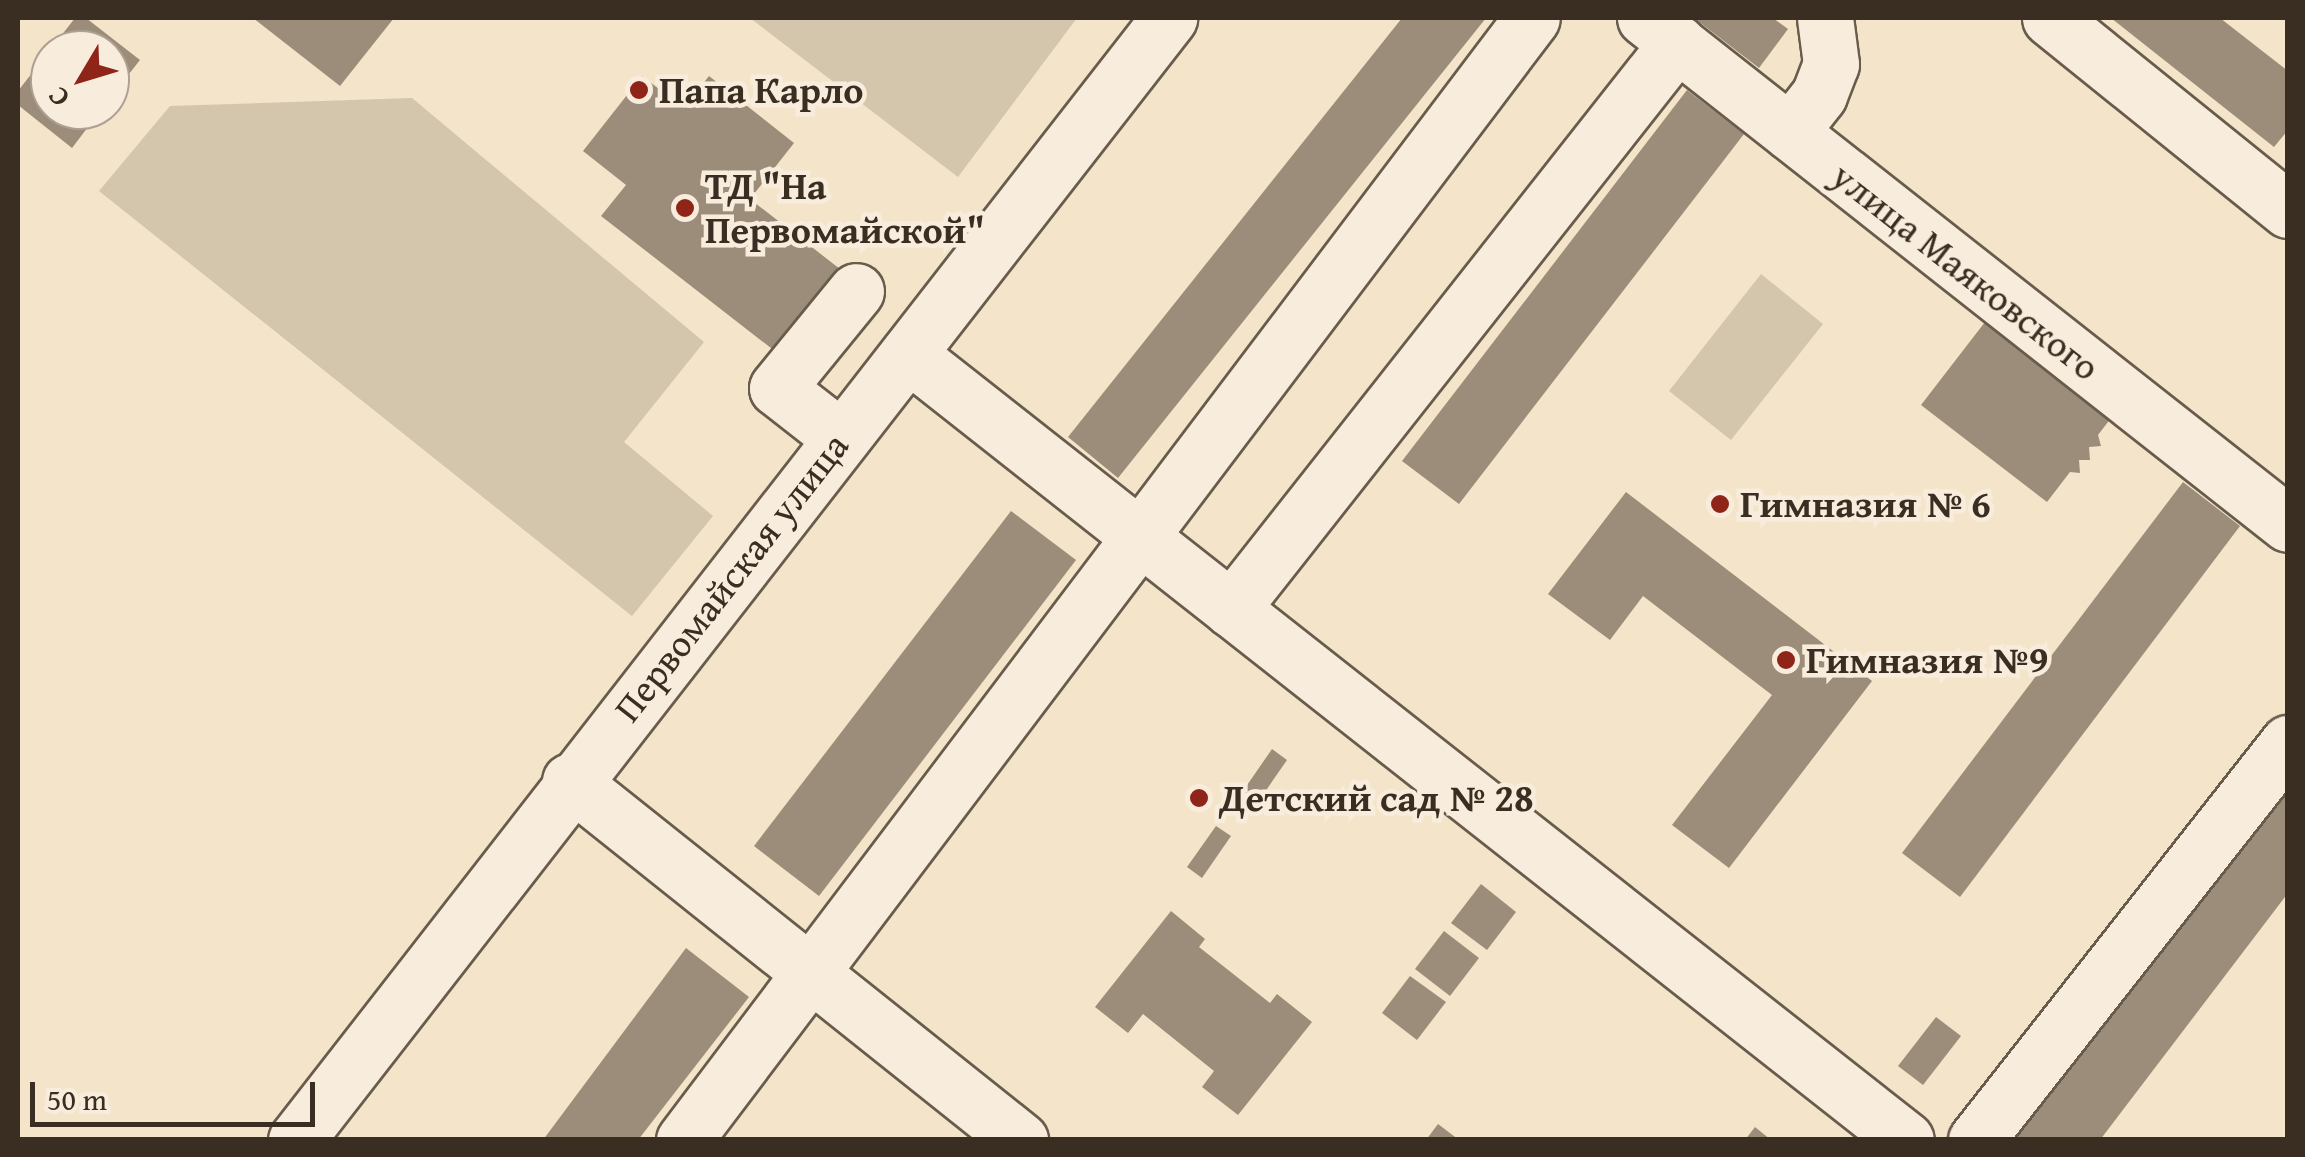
<!DOCTYPE html>
<html>
<head>
<meta charset="utf-8">
<style>
	body { margin:0 }
	#map { position:relative; width:2305px; height:1157px; overflow:hidden; background:#f4e4c9; font-family:"Gentium Book Plus",serif }
	div>[style] { position:absolute }
	[style*='--x'] { left:calc(var(--x)*1px); top:calc(var(--y)*1px); width:calc(var(--w)*1px); rotate:calc(var(--a)*1deg) }
	.green>* { inset:0; background:#d4c5ad }
	.building>* { inset:0; background:#9b8d79 }
	.roads { filter:drop-shadow(2px 0 #685c4c) drop-shadow(-2px 0 #685c4c) drop-shadow(0 2px #685c4c) drop-shadow(0 -2px #685c4c) }
	.minor>* { height:55px; margin:-27.5px; padding:0 27.5px; transform-origin:27.5px; border-radius:27.5px; background:#f8eddc }
	.dots>* { width:28px; height:28px; translate:-50% -50%; box-sizing:border-box; border:5px solid #f8eddc; border-radius:50% }
	span { translate:-50% -50%; white-space:nowrap; text-align:center; line-height:1.15; -webkit-text-stroke:9px #f8eddc; paint-order:stroke }
	.poi-label { font-size:38px; color:#3a2e23; font-weight:700 }
	.left { translate:0 -50%; text-align:left }
	.street-label { font-size:38px; color:#3a2e23 }
	.frame { position:absolute; inset:0; border:20px solid #3a2e23; pointer-events:none }
	.north { position:absolute; left:30px; top:30px; width:100px; height:100px; box-sizing:border-box; background:#f8eddc; border:2px solid #aca192; border-radius:50%; rotate:232deg; font-size:28px; font-weight:700; line-height:40px; text-align:center; color:#3a2e23 }
	.north::after { content:''; display:block; margin:auto; width:35px; height:45px; background:#8f2418; clip-path:polygon(50% 0,100% 100%,50% 72%,0 100%) }
	.scale { position:absolute; left:30px; top:1082px; width:285px; height:45px; box-sizing:border-box; border:5px solid #3a2e23; border-top:0; padding-left:12px; font-size:30px; line-height:35px; white-space:nowrap; color:#3a2e23; -webkit-text-stroke:8px #f8eddc; paint-order:stroke }
</style>
</head>
<body>
<div id="map">
	<div class="green">
		<div style="clip-path:polygon(750px 18px,1077px 18px,958px 177px)"></div>
		<div style="clip-path:polygon(412px 98px,704px 342px,624px 442px,713px 516px,632px 616px,99px 191px,170px 106px)"></div>
		<div style="clip-path:polygon(1761px 274px,1823px 324px,1731px 440px,1669px 391px)"></div>
	</div>
	<div class="building">
		<div style="clip-path:polygon(75px 18px,86px 18px,140px 60px,110px 98px,110px 50px,50px 50px,50px 110px,101px 110px,72px 148px,18px 105px,18px 91px)"></div>
		<div style="clip-path:polygon(253px 18px,394px 18px,340px 86px)"></div>
		<div style="clip-path:polygon(1402px 18px,1486px 18px,1118px 478px,1068px 437px)"></div>
		<div style="clip-path:polygon(1694px 18px,1773px 18px,1788px 29px,1759px 68px)"></div>
		<div style="clip-path:polygon(2111px 18px,2220px 18px,2288px 71px,2288px 130px,2274px 147px)"></div>
		<div style="clip-path:polygon(642px 76px,684px 108px,709px 76px,794px 143px,750px 199px,840px 269px,776px 352px,601px 216px,626px 185px,583px 151px)"></div>
		<div style="clip-path:polygon(1687px 90px,1744px 134px,1459px 504px,1402px 461px)"></div>
		<div style="clip-path:polygon(1985px 322px,2111px 418px,2098px 435px,2101px 446px,2089px 447px,2090px 460px,2079px 460px,2080px 473px,2070px 472px,2047px 502px,1921px 405px)"></div>
		<div style="clip-path:polygon(2183px 482px,2240px 526px,1960px 897px,1902px 853px)"></div>
		<div style="clip-path:polygon(1626px 492px,1872px 681px,1729px 868px,1672px 825px,1772px 695px,1643px 596px,1610px 640px,1548px 594px)"></div>
		<div style="clip-path:polygon(1011px 511px,1076px 560px,819px 896px,754px 846px)"></div>
		<div style="clip-path:polygon(1272px 749px,1287px 760px,1258px 802px,1243px 791px)"></div>
		<div style="clip-path:polygon(2288px 789px,2288px 893px,2100px 1140px,2014px 1140px)"></div>
		<div style="clip-path:polygon(1216px 826px,1231px 836px,1202px 878px,1187px 867px)"></div>
		<div style="clip-path:polygon(1481px 884px,1516px 912px,1487px 950px,1451px 923px)"></div>
		<div style="clip-path:polygon(1171px 911px,1205px 939px,1199px 947px,1270px 1003px,1277px 994px,1312px 1022px,1238px 1115px,1202px 1087px,1214px 1071px,1143px 1014px,1128px 1033px,1095px 1007px)"></div>
		<div style="clip-path:polygon(1444px 931px,1479px 958px,1450px 996px,1415px 969px)"></div>
		<div style="clip-path:polygon(686px 948px,749px 997px,638px 1140px,543px 1140px)"></div>
		<div style="clip-path:polygon(1410px 976px,1446px 1002px,1417px 1040px,1382px 1013px)"></div>
		<div style="clip-path:polygon(1936px 1017px,1961px 1036px,1923px 1085px,1898px 1066px)"></div>
		<div style="clip-path:polygon(1438px 1124px,1459px 1140px,1426px 1140px)"></div>
		<div style="clip-path:polygon(1755px 1127px,1771px 1140px,1745px 1140px)"></div>
	</div>
	<div class="roads">
		<div class="minor">
			<div style="--x:1645;--y:18;--w:818;--a:38.2"></div>
			<div style="--x:2050;--y:18;--w:306;--a:38.9"></div>
			<div style="--x:1790;--y:132;--w:47;--a:-51.9"></div>
			<div style="--x:1819;--y:95;--w:33;--a:-69"></div>
			<div style="--x:1831;--y:64;--w:46;--a:-97.4"></div>
			<div style="--x:908;--y:354;--w:1270;--a:38.22"></div>
			<div style="--x:841;--y:438;--w:81;--a:-142"></div>
			<div style="--x:777;--y:388;--w:125;--a:-50.8"></div>
			<div style="--x:1231;--y:609;--w:721;--a:-51.76"></div>
			<div style="--x:570;--y:781;--w:576;--a:38.58"></div>
			<div style="--x:296;--y:1140;--w:1422;--a:-52.11"></div>
			<div style="--x:684;--y:1140;--w:1406;--a:-52.92"></div>
			<div style="--x:1976;--y:1140;--w:505;--a:-51.84"></div>
		</div>
	</div>
	<div class="dots">
		<div style="left:639px;top:90px;background:#8f2418"></div>
		<div style="left:685px;top:208px;background:#8f2418"></div>
		<div style="left:1720px;top:504px;background:#8f2418"></div>
		<div style="left:1786px;top:660px;background:#8f2418"></div>
		<div style="left:1199px;top:798px;background:#8f2418"></div>
	</div>
	<div class="poi-label">
		<span class="left" style="left:659px;top:90px">Папа Карло</span>
		<span class="left" style="left:705px;top:208px">ТД "На<br>Первомайской"</span>
		<span class="left" style="left:1740px;top:504px">Гимназия № 6</span>
		<span class="left" style="left:1806px;top:660px">Гимназия №9</span>
		<span class="left" style="left:1219px;top:798px">Детский сад № 28</span>
	</div>
	<div class="street-label">
		<span style="left:1966px;top:271px;rotate:38deg">улица Маяковского</span>
		<span style="left:731px;top:577px;rotate:-52deg">Первомайская улица</span>
	</div>
	<div class="frame"></div>
	<div class="north">С</div>
	<div class="scale">50 m</div>
</div>
</body>
</html>
